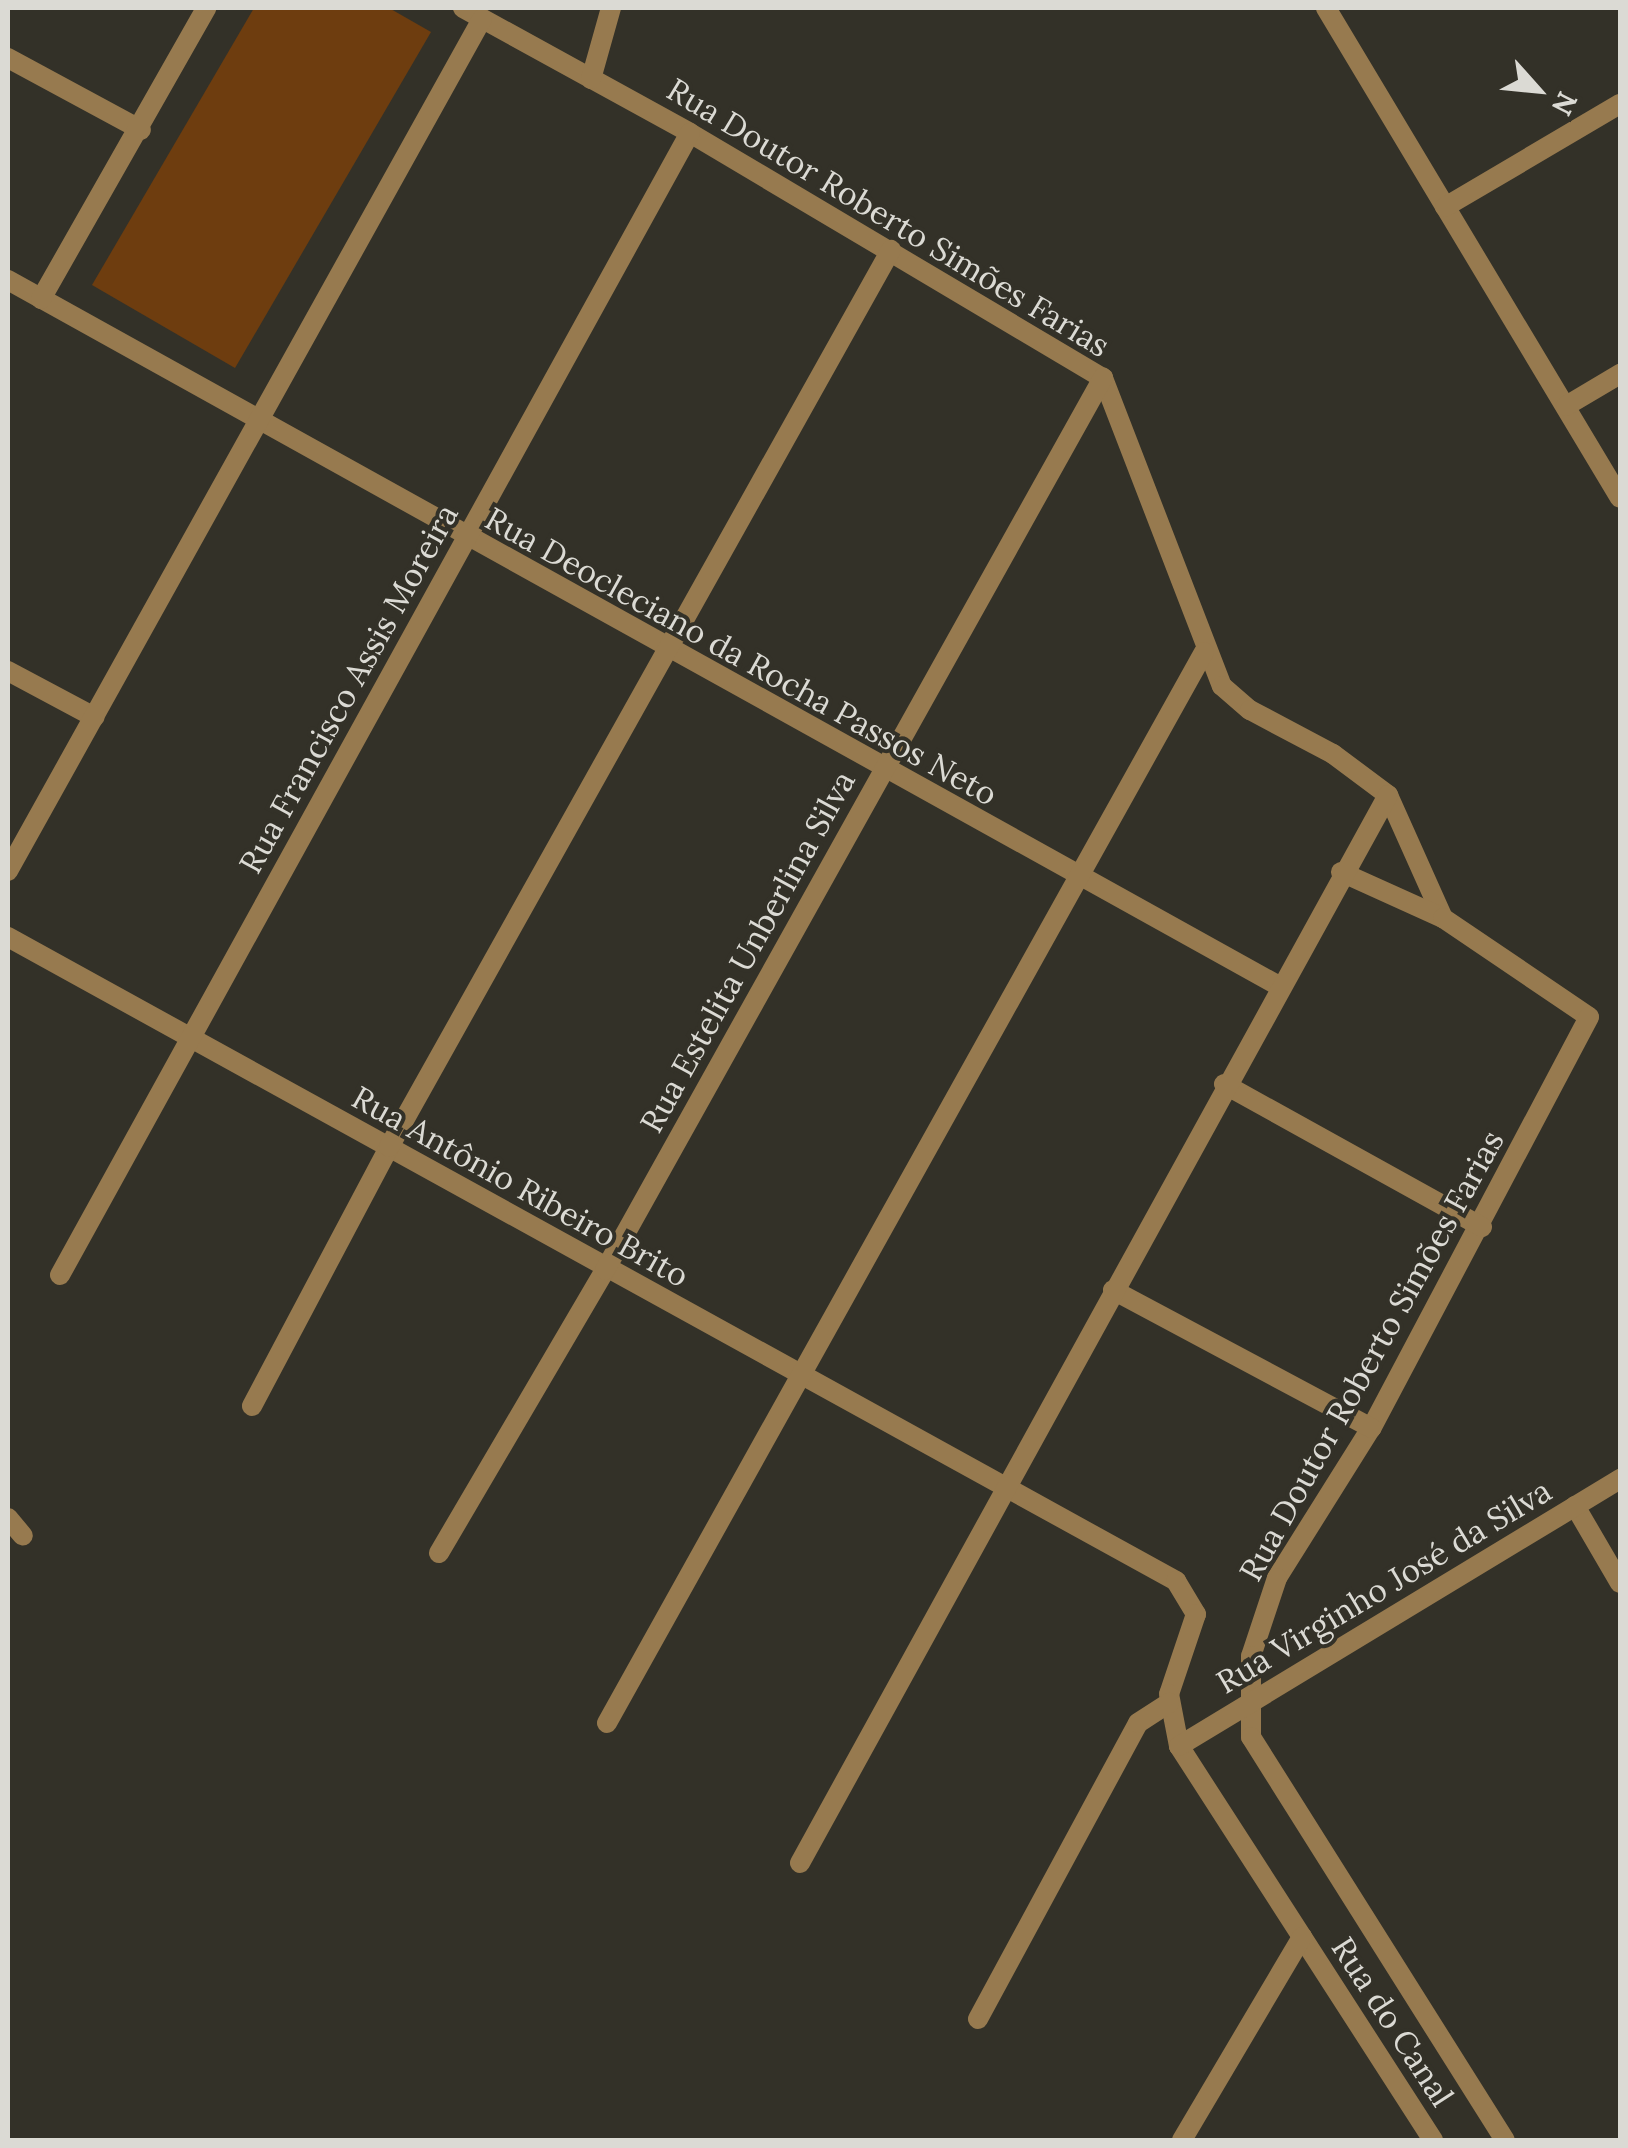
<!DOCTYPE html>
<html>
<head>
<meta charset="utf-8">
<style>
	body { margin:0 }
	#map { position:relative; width:1628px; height:2148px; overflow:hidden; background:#333128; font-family:Lora,serif }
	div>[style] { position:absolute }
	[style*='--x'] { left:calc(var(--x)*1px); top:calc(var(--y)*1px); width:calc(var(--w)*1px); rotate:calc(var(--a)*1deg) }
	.green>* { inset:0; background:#6e3d0f }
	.minor>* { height:20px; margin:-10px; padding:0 10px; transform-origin:10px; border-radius:10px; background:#977a4f }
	span { translate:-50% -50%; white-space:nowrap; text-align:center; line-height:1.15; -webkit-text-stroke:8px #333128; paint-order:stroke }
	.street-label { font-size:32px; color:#dbdad4 }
	.frame { position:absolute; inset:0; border:10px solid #dbdad4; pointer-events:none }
	.north { position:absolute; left:1488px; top:40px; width:100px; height:100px; -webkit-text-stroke:8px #333128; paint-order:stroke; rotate:117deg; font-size:28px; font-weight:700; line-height:40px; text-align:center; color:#dbdad4 }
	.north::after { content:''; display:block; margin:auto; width:35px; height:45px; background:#dbdad4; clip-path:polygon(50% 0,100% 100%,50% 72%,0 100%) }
</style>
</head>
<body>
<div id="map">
	<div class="green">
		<div style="clip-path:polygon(254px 8px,389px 8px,431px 32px,235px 368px,92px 285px)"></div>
	</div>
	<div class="minor">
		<div style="--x:463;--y:8;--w:259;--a:28.8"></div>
		<div style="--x:690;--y:133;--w:480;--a:30.7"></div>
		<div style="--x:1103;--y:378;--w:330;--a:68.9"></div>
		<div style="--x:1222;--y:686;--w:37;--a:41"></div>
		<div style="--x:1250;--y:710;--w:94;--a:27.9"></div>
		<div style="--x:1333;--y:754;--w:69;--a:36.7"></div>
		<div style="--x:1388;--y:795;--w:135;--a:65.9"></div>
		<div style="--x:1326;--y:8;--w:571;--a:59.04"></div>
		<div style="--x:8;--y:58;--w:151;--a:28.4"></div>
		<div style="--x:591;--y:79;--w:74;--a:-74.3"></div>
		<div style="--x:1445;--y:207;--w:203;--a:-30.5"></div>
		<div style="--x:8;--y:280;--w:1454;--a:29.05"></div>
		<div style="--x:41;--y:299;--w:335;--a:-60.4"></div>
		<div style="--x:1566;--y:406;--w:63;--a:-30.7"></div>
		<div style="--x:8;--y:671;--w:98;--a:28.1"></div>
		<div style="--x:8;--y:871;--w:975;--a:-60.91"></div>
		<div style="--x:1341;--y:872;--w:112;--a:24.3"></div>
		<div style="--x:1443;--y:918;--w:176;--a:34.1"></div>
		<div style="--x:1589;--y:1017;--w:465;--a:117.9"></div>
		<div style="--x:1371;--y:1428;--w:177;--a:122.1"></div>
		<div style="--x:1277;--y:1578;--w:82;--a:108.4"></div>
		<div style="--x:1251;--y:1656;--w:81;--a:90"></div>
		<div style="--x:1251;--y:1737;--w:476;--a:57.8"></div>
		<div style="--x:8;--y:937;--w:1334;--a:28.87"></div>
		<div style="--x:1176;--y:1581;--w:39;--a:59"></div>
		<div style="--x:1196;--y:1614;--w:84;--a:108.6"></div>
		<div style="--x:1169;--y:1694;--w:53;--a:79.1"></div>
		<div style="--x:1179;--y:1746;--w:469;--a:57.2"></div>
		<div style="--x:1224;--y:1084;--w:295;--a:29"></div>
		<div style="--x:60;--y:1275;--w:1304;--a:-61.12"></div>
		<div style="--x:1113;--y:1290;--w:293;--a:28.1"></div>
		<div style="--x:252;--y:1406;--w:293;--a:-62.1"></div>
		<div style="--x:389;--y:1147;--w:1028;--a:-60.77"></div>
		<div style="--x:1575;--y:1506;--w:89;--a:59.7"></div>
		<div style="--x:8;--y:1518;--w:23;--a:50"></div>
		<div style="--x:439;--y:1553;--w:328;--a:-59.6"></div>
		<div style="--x:605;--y:1270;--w:1022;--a:-60.83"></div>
		<div style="--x:607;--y:1723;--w:1226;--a:-60.86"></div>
		<div style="--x:1179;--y:1746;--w:516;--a:-31.19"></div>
		<div style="--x:800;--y:1863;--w:1219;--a:-61.16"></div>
		<div style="--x:978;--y:2019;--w:336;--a:-61.6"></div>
		<div style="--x:1138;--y:1723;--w:37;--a:-33"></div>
		<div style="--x:1182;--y:2140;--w:236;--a:-59.4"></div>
	</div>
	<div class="street-label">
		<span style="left:888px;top:218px;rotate:31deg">Rua Doutor Roberto Simões Farias</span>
		<span style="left:741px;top:657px;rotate:29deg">Rua Deocleciano da Rocha Passos Neto</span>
		<span style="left:349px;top:689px;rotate:-61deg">Rua Francisco Assis Moreira</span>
		<span style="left:748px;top:952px;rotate:-61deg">Rua Estelita Unberlina Silva</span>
		<span style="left:520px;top:1187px;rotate:29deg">Rua Antônio Ribeiro Brito</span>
		<span style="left:1372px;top:1356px;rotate:-61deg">Rua Doutor Roberto Simões Farias</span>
		<span style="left:1384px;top:1587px;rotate:-31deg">Rua Virginho José da Silva</span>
		<span style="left:1392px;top:2022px;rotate:57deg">Rua do Canal</span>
	</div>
	<div class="frame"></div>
	<div class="north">N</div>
</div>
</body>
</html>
